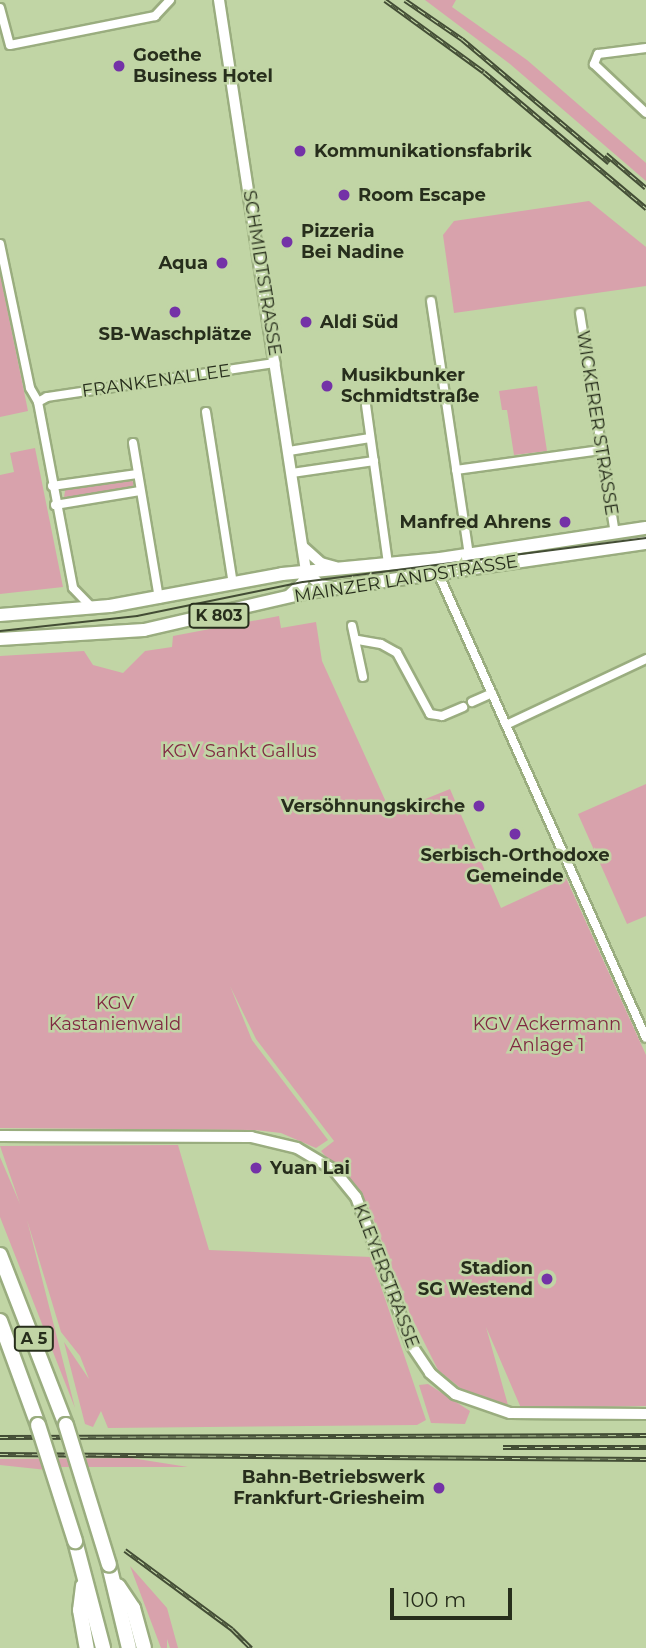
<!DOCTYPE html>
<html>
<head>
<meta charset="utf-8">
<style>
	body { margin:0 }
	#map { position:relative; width:646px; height:1648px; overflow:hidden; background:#c1d5a5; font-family:Montserrat,sans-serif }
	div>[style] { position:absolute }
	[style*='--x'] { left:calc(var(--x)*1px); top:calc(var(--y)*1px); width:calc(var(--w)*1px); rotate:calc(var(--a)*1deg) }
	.green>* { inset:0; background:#d8a2ac }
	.roads { filter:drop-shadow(2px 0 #9aad7f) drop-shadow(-2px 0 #9aad7f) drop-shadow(0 2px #9aad7f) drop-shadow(0 -2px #9aad7f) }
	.minor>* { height:8px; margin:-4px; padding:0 4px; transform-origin:4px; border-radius:4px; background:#fff }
	.tertiary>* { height:10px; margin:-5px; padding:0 5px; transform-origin:5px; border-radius:5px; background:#fff }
	.secondary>* { height:10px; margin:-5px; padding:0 5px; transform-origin:5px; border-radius:5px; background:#fff }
	.primary>* { height:12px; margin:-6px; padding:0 6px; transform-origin:6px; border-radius:6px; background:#fff }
	.motorway>* { height:14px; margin:-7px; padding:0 7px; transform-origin:7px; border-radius:7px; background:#fff }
	.tram>* { height:2px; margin:-1px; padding:0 1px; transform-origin:1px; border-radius:1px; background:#434d35 }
	.rail>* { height:5px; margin-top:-2.5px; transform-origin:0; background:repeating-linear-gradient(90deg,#c1d5a5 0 8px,#434d35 0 16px); box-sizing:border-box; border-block:2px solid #434d35 }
	.bridges { filter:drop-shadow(2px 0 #9aad7f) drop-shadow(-2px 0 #9aad7f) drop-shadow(0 2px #9aad7f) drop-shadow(0 -2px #9aad7f) }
	.motorway-bridge>* { height:14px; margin:-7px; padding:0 7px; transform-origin:7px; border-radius:7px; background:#fff }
	.dots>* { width:19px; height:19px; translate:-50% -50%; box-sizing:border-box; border:4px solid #c1d5a5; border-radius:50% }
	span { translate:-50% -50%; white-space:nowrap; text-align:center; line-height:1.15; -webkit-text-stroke:5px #c1d5a5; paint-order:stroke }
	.shield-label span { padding:2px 5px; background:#c1d5a5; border:2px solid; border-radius:5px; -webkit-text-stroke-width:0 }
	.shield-label { font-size:16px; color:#272e1c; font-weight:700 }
	.poi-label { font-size:18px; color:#272e1c; font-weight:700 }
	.left { translate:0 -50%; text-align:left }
	.right { translate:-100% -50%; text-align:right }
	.street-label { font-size:18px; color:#272e1c }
	.park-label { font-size:18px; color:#802942 }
	.scale { position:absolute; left:390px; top:1588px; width:122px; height:32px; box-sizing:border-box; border:4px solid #272e1c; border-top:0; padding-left:9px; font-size:21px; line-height:24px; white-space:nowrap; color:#272e1c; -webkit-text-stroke:5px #c1d5a5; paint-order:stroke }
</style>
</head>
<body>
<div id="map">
	<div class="green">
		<div style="clip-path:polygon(425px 0,456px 0,452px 7px,527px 60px,646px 163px,646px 181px,510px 64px)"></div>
		<div style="clip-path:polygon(589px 201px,646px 247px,646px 286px,454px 313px,443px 235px,454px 221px)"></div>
		<div style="clip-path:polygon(0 274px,28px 411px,0 417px)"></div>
		<div style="clip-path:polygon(537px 386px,547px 451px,514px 455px,507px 410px,502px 410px,499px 391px)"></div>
		<div style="clip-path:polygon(35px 448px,63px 587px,0 594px,0 475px,14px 472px,10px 453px)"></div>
		<div style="clip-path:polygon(128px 477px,134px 483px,131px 490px,64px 497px,66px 486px)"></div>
		<div style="clip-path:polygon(279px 616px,281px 628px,316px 622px,322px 661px,391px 813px,450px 789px,501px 908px,566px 878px,581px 911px,646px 1055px,646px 1406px,521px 1408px,486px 1327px,508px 1405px,464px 1391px,438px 1370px,410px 1314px,368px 1205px,321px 1151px,334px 1141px,256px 1039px,230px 986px,252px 1040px,328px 1140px,316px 1148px,281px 1133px,255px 1130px,0 1128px,0 656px,84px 651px,93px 665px,123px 673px,145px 651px,172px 647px,173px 636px)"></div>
		<div style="clip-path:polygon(646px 784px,646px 916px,627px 924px,578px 814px)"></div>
		<div style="clip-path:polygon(178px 1145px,209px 1250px,371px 1257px,426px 1420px,417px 1425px,108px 1428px,101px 1411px,93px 1427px,85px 1424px,64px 1342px,89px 1379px,80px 1356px,61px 1332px,27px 1220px,75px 1408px,0 1217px,0 1157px,20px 1204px,0 1146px)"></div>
		<div style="clip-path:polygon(428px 1384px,470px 1411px,465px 1424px,431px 1423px,419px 1385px)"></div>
		<div style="clip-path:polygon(131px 1458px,188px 1467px,61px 1467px,56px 1471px,0 1465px,0 1459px)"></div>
		<div style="clip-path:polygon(130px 1566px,167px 1608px,178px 1648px,170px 1648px,167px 1639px,167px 1648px,161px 1648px)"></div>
	</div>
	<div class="roads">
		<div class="minor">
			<div style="--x:0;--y:8;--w:38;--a:75"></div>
			<div style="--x:10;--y:45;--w:148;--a:-11.3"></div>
			<div style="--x:155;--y:16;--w:22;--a:-47"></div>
			<div style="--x:646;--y:48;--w:48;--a:172.9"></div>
			<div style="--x:598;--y:54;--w:11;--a:112"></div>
			<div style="--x:594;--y:64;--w:71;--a:43.3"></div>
			<div style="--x:0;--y:244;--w:147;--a:78.2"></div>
			<div style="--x:30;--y:388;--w:16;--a:60"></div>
			<div style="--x:38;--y:402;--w:189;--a:79.3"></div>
			<div style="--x:73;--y:588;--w:28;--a:46"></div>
			<div style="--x:431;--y:301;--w:257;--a:81.5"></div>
			<div style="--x:580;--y:313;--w:223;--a:81"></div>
			<div style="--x:38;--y:402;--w:10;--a:-29"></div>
			<div style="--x:47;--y:397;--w:231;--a:-8.5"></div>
			<div style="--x:366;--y:405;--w:161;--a:82.1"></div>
			<div style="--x:206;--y:412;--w:174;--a:81.1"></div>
			<div style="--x:133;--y:443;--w:158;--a:80.5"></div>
			<div style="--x:289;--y:451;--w:82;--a:-9.1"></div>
			<div style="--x:456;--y:470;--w:146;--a:-7.9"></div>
			<div style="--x:292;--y:473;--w:83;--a:-8.3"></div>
			<div style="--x:52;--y:486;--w:86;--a:-8"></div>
			<div style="--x:55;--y:505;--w:86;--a:-9.4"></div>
			<div style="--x:438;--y:573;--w:509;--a:65.9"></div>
			<div style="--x:352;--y:626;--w:52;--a:77.8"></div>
			<div style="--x:358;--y:640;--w:23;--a:10"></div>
			<div style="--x:381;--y:644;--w:18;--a:29"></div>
			<div style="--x:397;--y:653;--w:69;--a:61.6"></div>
			<div style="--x:430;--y:714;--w:12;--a:9"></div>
			<div style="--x:442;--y:716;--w:23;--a:-23"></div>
			<div style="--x:472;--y:702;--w:22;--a:-24"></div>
			<div style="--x:506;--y:725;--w:155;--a:-25.2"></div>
		</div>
		<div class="tertiary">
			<div style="--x:0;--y:1136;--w:251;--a:0.2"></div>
			<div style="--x:251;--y:1137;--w:47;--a:13.4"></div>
			<div style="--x:297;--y:1148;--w:43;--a:30.7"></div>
			<div style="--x:334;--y:1170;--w:35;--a:51"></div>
			<div style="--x:356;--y:1197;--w:159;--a:69.4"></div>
			<div style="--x:412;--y:1346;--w:32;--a:56"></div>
			<div style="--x:430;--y:1373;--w:33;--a:40"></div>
			<div style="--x:455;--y:1394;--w:58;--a:19.1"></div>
			<div style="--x:510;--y:1413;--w:136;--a:0.4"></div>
		</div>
		<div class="secondary">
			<div style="--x:219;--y:0;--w:578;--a:81.34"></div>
			<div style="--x:306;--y:571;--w:11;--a:105"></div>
			<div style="--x:303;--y:582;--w:21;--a:137"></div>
			<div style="--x:303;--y:547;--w:24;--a:42"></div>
			<div style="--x:321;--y:563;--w:15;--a:16"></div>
			<div style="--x:306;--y:571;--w:20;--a:45"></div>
			<div style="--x:320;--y:585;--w:12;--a:9"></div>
		</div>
		<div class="primary">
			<div style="--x:0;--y:615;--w:110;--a:-4.7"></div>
			<div style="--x:110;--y:606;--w:175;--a:-10.5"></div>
			<div style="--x:282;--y:574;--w:159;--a:-5.4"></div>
			<div style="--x:440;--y:559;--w:208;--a:-8.6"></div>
			<div style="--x:0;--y:639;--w:144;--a:-3.6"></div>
			<div style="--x:144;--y:630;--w:169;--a:-13"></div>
			<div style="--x:309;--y:592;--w:341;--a:-8.3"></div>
		</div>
		<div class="motorway">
			<div style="--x:0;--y:1255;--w:182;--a:68.8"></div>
			<div style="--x:0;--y:1321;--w:111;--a:69.9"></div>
			<div style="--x:75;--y:1541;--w:111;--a:75.3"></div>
			<div style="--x:109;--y:1565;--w:85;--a:76.5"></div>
			<div style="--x:83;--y:1586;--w:24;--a:97"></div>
			<div style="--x:80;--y:1610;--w:39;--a:80"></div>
			<div style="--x:118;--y:1586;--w:27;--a:56"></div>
			<div style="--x:133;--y:1608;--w:41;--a:74.6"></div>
		</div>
	</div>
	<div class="tram">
		<div style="--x:0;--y:631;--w:138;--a:-6.2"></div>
		<div style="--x:137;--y:616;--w:169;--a:-11.6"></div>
		<div style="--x:303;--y:582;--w:346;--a:-7.3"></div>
	</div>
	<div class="rail">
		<div style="--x:385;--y:0;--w:122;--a:36"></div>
		<div style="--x:484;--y:72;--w:212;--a:40"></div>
		<div style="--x:405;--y:0;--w:69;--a:34.4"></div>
		<div style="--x:462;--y:39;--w:192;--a:40.1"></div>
		<div style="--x:606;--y:154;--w:52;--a:40.4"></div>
		<div style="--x:0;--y:1437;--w:646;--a:-0.18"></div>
		<div style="--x:503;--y:1447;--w:143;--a:0"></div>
		<div style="--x:0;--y:1454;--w:646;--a:0.44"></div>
		<div style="--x:125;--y:1550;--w:133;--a:36.4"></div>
		<div style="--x:232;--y:1629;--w:27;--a:45"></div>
	</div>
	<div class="bridges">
		<div class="motorway-bridge">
			<div style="--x:38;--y:1425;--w:122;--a:72.3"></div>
			<div style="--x:66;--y:1425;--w:146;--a:72.9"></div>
		</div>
	</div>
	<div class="dots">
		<div style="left:119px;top:66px;background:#7432a7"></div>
		<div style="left:300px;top:151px;background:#7432a7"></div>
		<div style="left:344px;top:195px;background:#7432a7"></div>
		<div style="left:287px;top:242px;background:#7432a7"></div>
		<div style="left:222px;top:263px;background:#7432a7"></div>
		<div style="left:175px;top:312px;background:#7432a7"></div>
		<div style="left:306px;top:322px;background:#7432a7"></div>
		<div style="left:327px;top:386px;background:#7432a7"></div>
		<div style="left:565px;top:522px;background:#7432a7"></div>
		<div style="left:479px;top:806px;background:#7432a7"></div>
		<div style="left:515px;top:834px;background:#7432a7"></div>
		<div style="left:256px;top:1168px;background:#7432a7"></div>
		<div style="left:547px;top:1279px;background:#7432a7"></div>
		<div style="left:439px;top:1488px;background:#7432a7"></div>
	</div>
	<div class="shield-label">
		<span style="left:219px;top:616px">K 803</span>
		<span style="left:34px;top:1339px">A 5</span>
	</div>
	<div class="poi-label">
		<span class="left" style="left:133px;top:66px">Goethe<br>Business Hotel</span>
		<span class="left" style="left:314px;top:151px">Kommunikationsfabrik</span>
		<span class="left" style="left:358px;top:195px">Room Escape</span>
		<span class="left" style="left:301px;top:242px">Pizzeria<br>Bei Nadine</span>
		<span class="right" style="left:208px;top:263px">Aqua</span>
		<span class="left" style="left:320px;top:322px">Aldi Süd</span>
		<span style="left:175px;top:334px">SB-Waschplätze</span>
		<span class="left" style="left:341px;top:386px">Musikbunker<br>Schmidtstraße</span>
		<span class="right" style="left:551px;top:522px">Manfred Ahrens</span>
		<span class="right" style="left:465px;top:806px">Versöhnungskirche</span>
		<span style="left:515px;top:866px">Serbisch-Orthodoxe<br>Gemeinde</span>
		<span class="left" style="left:270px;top:1168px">Yuan Lai</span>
		<span class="right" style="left:533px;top:1279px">Stadion<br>SG Westend</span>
		<span class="right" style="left:425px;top:1488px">Bahn-Betriebswerk<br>Frankfurt-Griesheim</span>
	</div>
	<div class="street-label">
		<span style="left:262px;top:273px;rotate:81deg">SCHMIDTSTRASSE</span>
		<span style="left:156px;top:381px;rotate:-8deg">FRANKENALLEE</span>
		<span style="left:597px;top:423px;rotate:81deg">WICKERER STRASSE</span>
		<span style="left:406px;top:579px;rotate:-9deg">MAINZER LANDSTRASSE</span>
		<span style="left:386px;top:1276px;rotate:69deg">KLEYERSTRASSE</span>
	</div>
	<div class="park-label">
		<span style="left:239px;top:751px">KGV Sankt Gallus</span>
		<span style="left:115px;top:1014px">KGV<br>Kastanienwald</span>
		<span style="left:547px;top:1035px">KGV Ackermann<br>Anlage 1</span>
	</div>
	<div class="scale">100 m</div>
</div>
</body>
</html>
